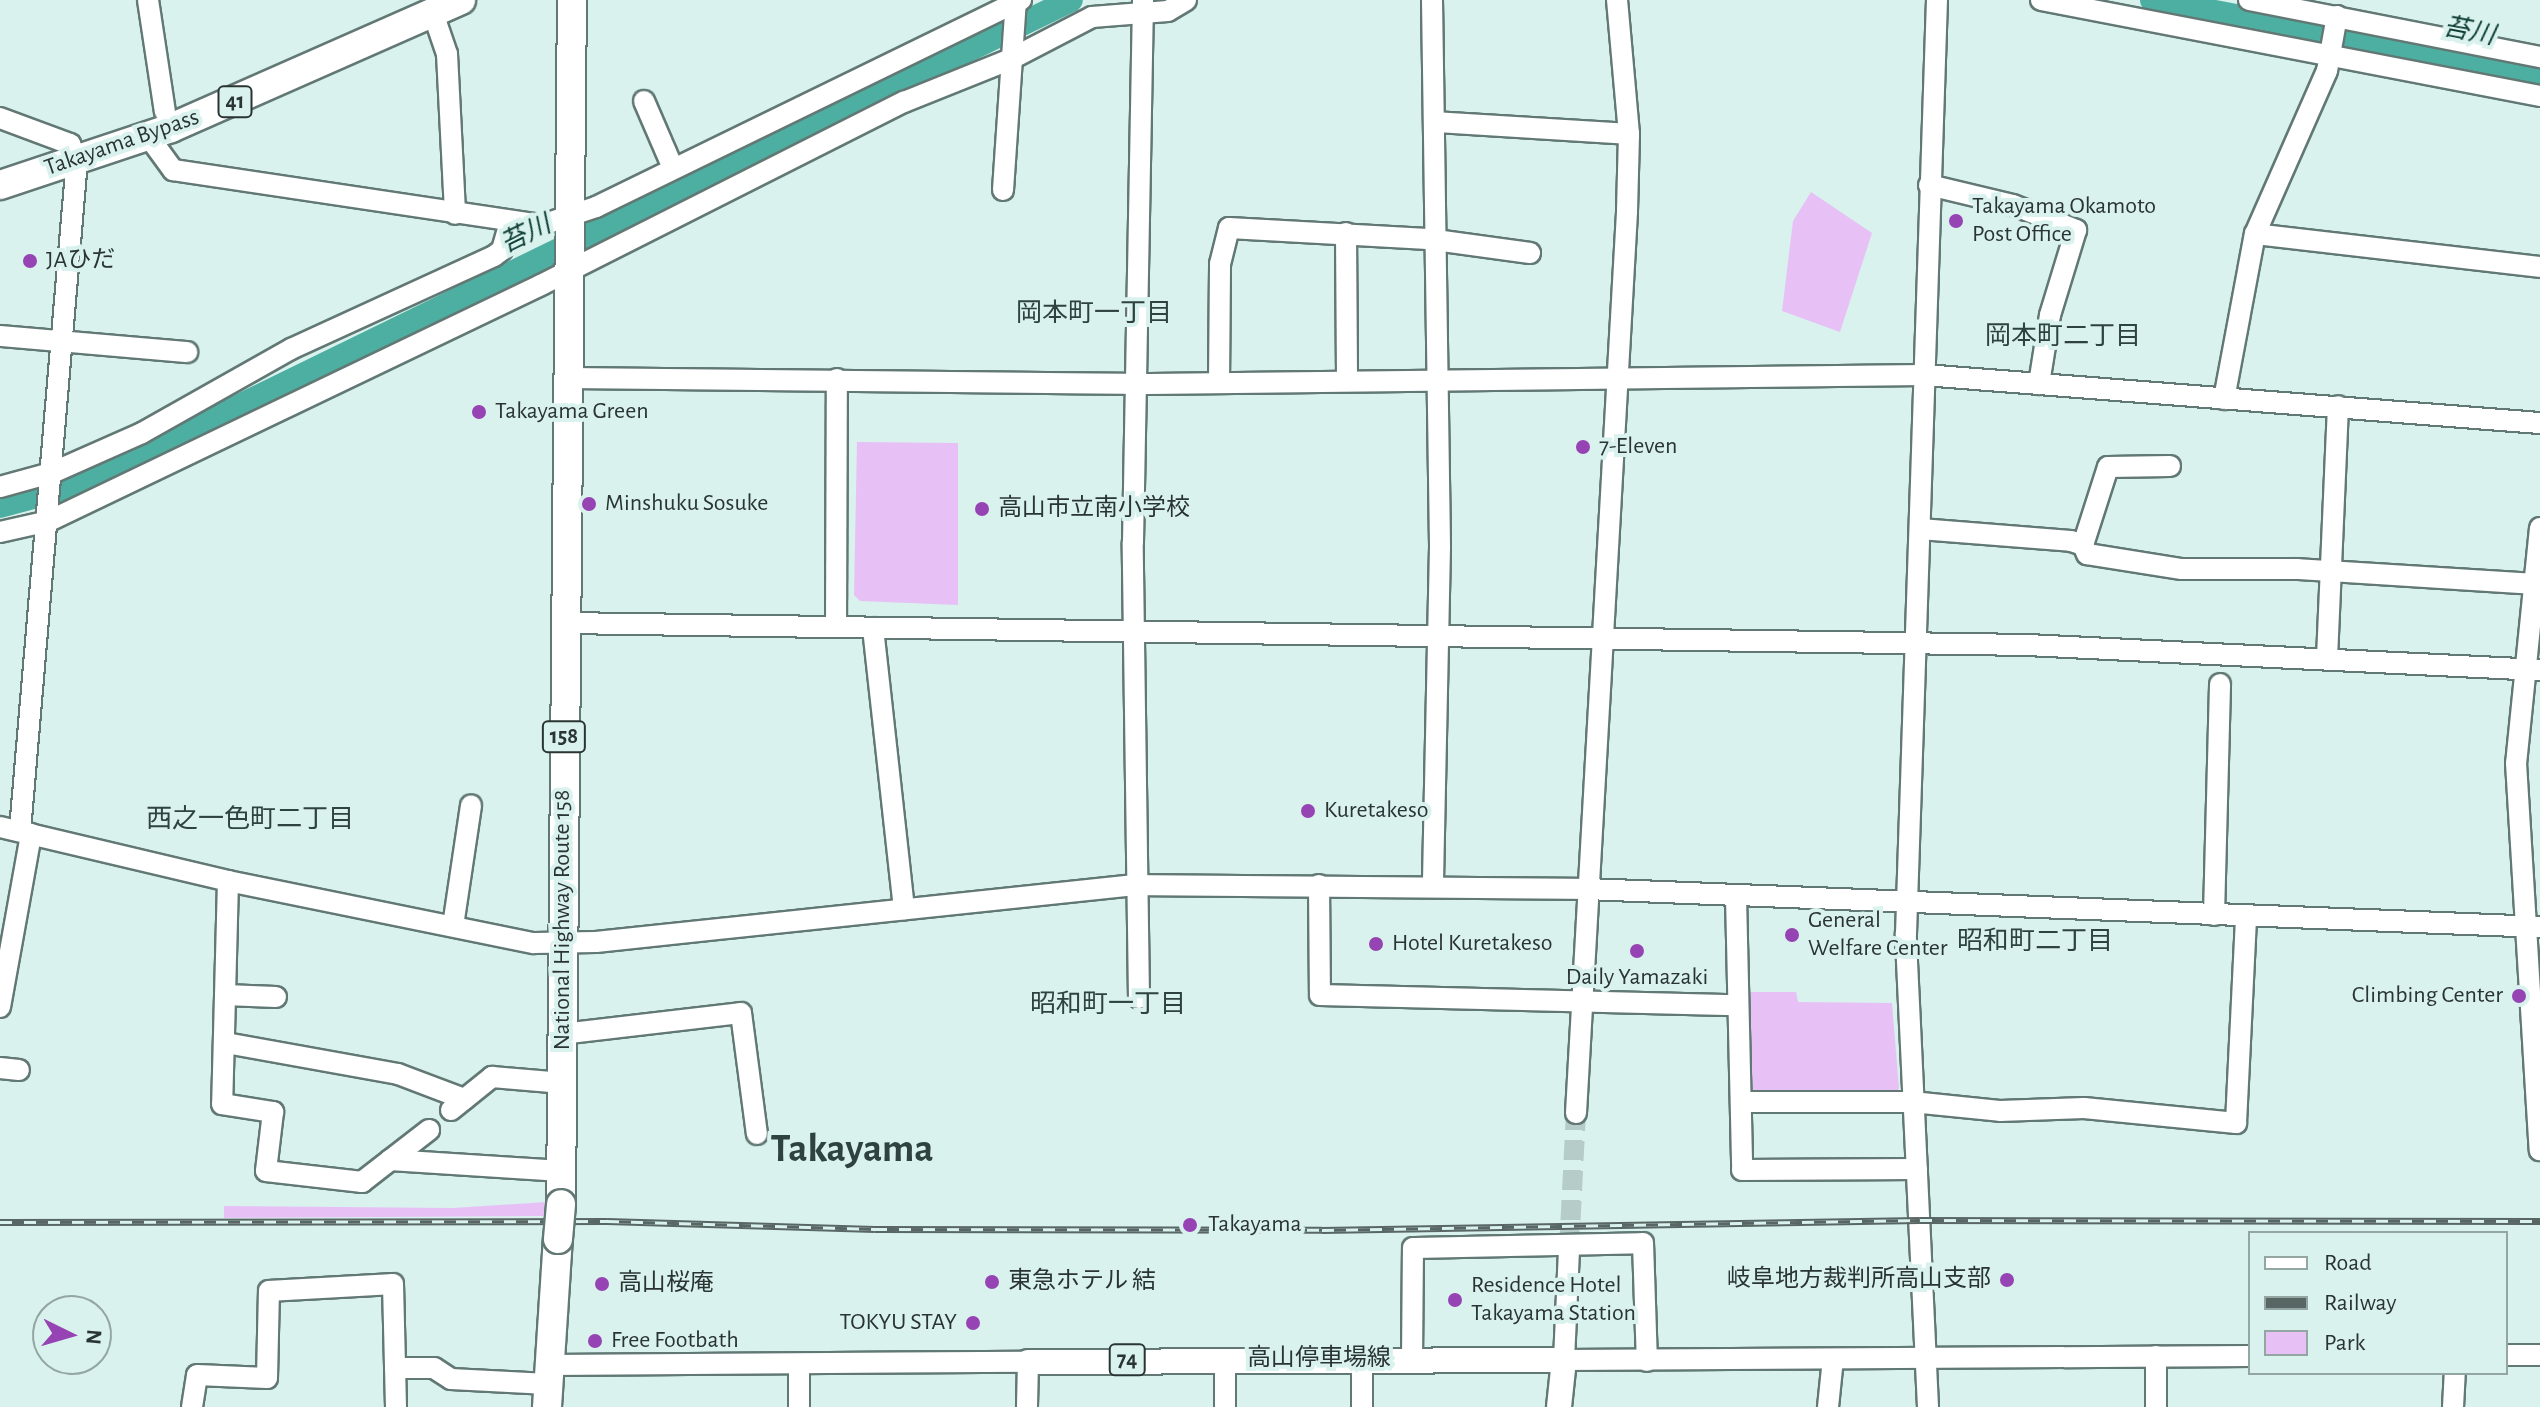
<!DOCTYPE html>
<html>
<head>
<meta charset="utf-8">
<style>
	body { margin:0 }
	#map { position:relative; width:2540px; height:1407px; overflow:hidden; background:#d9f2ed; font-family:"Alegreya Sans","Noto Sans JP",sans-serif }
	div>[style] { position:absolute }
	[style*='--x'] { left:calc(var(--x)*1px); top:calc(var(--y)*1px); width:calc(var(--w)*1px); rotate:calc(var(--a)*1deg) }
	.green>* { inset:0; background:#e7c1f6 }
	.river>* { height:24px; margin:-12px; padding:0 12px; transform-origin:12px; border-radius:12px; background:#4dafa1 }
	.minor-tunnel>* { height:20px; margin-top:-10px; transform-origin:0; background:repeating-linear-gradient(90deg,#b6ccc8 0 20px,transparent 0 30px) }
	.roads { filter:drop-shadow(2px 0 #627874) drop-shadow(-2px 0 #627874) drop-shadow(0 2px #627874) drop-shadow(0 -2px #627874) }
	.minor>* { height:20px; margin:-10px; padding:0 10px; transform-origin:10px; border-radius:10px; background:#fff }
	.major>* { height:24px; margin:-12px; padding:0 12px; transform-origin:12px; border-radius:12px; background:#fff }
	.highway>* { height:28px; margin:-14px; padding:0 14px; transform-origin:14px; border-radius:14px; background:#fff }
	.rail>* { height:7px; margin-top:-3.5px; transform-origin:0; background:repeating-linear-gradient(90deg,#d9f2ed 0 12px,#596764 0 24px); box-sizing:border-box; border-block:2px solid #596764 }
	.bridges { filter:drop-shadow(2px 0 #627874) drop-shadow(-2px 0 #627874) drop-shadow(0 2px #627874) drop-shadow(0 -2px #627874) }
	.highway-bridge>* { height:28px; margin:-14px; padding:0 14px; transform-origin:14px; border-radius:14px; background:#fff }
	.dots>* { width:22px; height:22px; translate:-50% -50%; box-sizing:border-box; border:4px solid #d9f2ed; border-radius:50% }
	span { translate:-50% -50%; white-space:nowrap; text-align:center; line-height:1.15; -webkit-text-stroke:8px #d9f2ed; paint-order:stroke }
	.shield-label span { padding:2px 6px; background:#d9f2ed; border:2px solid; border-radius:6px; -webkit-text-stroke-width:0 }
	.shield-label { font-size:22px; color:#2a3432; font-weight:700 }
	.street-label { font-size:24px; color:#2a3432 }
	.poi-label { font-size:24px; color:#2a3432 }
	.left { translate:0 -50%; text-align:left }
	.right { translate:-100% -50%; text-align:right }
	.water-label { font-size:26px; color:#0e3c36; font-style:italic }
	.neighbourhood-label { font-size:26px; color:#2e4340 }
	.town-label { font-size:40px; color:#2e4340; font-weight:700 }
	.legend { position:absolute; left:2248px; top:1231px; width:260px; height:144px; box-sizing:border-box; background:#d9f2ed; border:2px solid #93a6a2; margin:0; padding:10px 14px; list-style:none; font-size:24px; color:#2a3432 }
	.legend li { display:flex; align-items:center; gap:16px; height:40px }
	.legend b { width:40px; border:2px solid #93a6a2 }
	.north { position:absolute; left:32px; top:1295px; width:80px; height:80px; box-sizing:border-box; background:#d9f2ed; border:2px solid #93a6a2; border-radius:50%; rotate:95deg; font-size:22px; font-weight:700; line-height:32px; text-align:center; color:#2a3432 }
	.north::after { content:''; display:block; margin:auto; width:28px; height:36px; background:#9644b3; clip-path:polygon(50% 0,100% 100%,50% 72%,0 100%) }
</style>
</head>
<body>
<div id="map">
	<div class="green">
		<div style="clip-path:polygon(1811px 192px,1872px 233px,1840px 332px,1782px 311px,1793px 221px)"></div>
		<div style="clip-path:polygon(857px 442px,958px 443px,958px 605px,860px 601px,854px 595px)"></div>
		<div style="clip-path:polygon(1747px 992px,1796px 992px,1798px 1002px,1892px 1003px,1899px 1088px,1895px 1094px,1752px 1096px,1747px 1091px)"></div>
		<div style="clip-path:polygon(546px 1202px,546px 1216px,224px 1218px,224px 1206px,453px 1208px)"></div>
	</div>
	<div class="river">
		<div style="--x:2152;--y:0;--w:395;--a:10.8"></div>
		<div style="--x:0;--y:506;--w:73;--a:-15.2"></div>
		<div style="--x:70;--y:487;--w:44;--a:-24.2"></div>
		<div style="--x:110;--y:469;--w:1069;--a:-26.01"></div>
	</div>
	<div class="minor-tunnel">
		<div style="--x:1569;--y:1250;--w:137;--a:-87.1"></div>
	</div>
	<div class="roads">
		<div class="minor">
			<div style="--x:148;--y:0;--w:113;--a:81.4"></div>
			<div style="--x:1432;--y:0;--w:547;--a:89.16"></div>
			<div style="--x:1440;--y:547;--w:339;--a:91.2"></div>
			<div style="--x:2041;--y:0;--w:508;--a:10.89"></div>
			<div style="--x:2249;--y:0;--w:297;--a:11.1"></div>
			<div style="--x:433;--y:13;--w:43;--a:71.1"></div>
			<div style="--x:447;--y:54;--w:160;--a:87.1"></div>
			<div style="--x:644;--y:101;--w:73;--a:66.6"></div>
			<div style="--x:0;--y:118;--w:75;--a:20.4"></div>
			<div style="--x:70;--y:144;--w:17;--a:66"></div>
			<div style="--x:77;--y:160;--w:673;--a:94.86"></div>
			<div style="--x:1435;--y:122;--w:194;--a:3.5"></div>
			<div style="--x:149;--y:137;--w:41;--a:54"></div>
			<div style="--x:173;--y:170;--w:373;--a:8.5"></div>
			<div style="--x:542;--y:225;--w:57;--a:-18.4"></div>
			<div style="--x:596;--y:207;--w:473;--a:-26"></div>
			<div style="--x:1929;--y:185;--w:86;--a:13.4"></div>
			<div style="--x:2013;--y:205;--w:68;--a:21.6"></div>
			<div style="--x:2076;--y:230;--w:89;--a:107"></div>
			<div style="--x:2050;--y:315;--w:70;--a:99.1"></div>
			<div style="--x:1003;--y:190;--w:190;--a:-86.1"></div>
			<div style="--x:1346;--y:233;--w:148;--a:89.6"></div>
			<div style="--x:2255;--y:234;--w:287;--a:6.6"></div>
			<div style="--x:0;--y:336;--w:188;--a:4.9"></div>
			<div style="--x:569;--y:378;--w:580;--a:0.59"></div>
			<div style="--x:1149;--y:384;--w:775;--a:-0.67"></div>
			<div style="--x:1924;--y:375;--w:618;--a:4.46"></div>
			<div style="--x:1219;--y:383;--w:119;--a:-89.5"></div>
			<div style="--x:1220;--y:264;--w:37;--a:-76"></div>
			<div style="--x:1229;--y:228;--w:199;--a:3.2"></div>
			<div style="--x:1428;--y:239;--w:103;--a:7.8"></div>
			<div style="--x:2224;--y:399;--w:168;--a:-79.4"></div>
			<div style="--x:2255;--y:234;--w:178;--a:-66.2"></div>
			<div style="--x:2327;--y:71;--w:56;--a:-79.7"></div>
			<div style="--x:0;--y:487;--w:56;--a:-15.5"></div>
			<div style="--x:54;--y:472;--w:96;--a:-23.9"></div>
			<div style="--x:142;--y:433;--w:171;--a:-29.4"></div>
			<div style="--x:291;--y:349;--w:223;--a:-24.6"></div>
			<div style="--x:494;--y:256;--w:10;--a:-37"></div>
			<div style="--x:502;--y:250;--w:29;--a:-74"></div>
			<div style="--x:2540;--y:528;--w:236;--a:95.8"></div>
			<div style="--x:2516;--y:763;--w:388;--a:86.5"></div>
			<div style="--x:1920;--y:529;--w:151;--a:4.5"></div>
			<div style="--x:2071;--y:541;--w:13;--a:18"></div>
			<div style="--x:2083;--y:545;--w:10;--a:66"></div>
			<div style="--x:2087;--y:554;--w:96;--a:9"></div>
			<div style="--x:2182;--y:569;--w:115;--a:0"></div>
			<div style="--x:2297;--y:569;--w:237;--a:3.6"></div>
			<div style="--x:0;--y:532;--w:50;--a:-12.7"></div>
			<div style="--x:49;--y:521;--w:546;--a:-25.63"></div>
			<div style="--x:541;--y:285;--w:407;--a:-26.8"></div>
			<div style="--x:904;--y:102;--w:115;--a:-21.9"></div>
			<div style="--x:1011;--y:59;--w:91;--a:-27.4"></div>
			<div style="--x:1092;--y:17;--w:76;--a:-4.5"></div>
			<div style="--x:1168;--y:11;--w:21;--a:-31"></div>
			<div style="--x:2083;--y:545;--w:82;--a:-72.2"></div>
			<div style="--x:2108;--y:467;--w:62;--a:-0.9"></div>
			<div style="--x:564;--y:623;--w:1463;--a:0.86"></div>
			<div style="--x:2027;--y:645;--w:514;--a:2.79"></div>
			<div style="--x:836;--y:627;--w:248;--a:-89.8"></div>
			<div style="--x:873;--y:628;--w:283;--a:83.7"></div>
			<div style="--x:2327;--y:658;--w:252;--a:-87.5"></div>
			<div style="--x:0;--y:827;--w:234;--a:13.3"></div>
			<div style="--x:228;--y:881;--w:312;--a:11.5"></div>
			<div style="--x:534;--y:943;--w:62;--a:-0.9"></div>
			<div style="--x:596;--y:942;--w:542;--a:-6.04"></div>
			<div style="--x:1135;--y:885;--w:452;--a:0.5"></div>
			<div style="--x:1587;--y:889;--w:954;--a:2.28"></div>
			<div style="--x:228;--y:881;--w:223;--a:91.5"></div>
			<div style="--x:222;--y:1104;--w:52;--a:8.9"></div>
			<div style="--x:273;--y:1112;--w:59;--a:96.8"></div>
			<div style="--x:266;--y:1171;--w:97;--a:6.5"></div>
			<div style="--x:362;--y:1182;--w:85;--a:-37.8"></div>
			<div style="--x:1319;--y:885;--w:110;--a:89.5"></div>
			<div style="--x:1320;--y:995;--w:416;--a:1.4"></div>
			<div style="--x:1736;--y:896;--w:274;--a:88.7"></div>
			<div style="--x:1742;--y:1170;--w:175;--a:-0.3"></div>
			<div style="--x:2214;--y:915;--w:231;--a:-88.5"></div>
			<div style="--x:453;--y:926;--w:122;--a:-81.5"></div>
			<div style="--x:225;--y:995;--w:51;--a:2.2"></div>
			<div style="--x:1139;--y:998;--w:456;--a:-90.8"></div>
			<div style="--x:1133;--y:542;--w:542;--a:-88.94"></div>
			<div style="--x:0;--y:1007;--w:176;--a:-79.8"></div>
			<div style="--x:562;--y:1034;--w:180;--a:-6.7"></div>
			<div style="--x:741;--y:1013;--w:122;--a:82.5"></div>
			<div style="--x:226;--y:1043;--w:175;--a:10.2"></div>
			<div style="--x:398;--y:1074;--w:71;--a:20.7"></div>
			<div style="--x:0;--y:1068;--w:19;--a:6"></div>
			<div style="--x:1741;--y:1102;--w:171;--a:0"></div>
			<div style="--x:1912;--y:1102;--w:88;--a:5.8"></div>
			<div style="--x:2000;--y:1111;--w:84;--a:-2"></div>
			<div style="--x:2084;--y:1108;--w:153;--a:5.6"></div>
			<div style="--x:2236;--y:1123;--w:207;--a:-87.2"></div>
			<div style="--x:451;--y:1110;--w:53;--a:-38.8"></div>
			<div style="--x:492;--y:1077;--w:71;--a:4.8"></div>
			<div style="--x:1576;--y:1113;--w:903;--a:-86.76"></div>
			<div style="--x:1627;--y:211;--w:77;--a:-88.5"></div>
			<div style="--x:1629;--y:134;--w:135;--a:-95.1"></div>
			<div style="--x:390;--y:1160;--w:172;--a:3.7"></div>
			<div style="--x:1569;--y:1250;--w:110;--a:92.6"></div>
			<div style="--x:1564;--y:1360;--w:686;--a:-0.33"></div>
			<div style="--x:2506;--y:1355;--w:34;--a:0"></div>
			<div style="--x:2156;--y:1356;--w:51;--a:90"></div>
			<div style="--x:1412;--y:1360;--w:112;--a:-89.5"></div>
			<div style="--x:1413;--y:1248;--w:230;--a:-1.2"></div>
			<div style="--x:1643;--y:1243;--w:118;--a:88.1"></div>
			<div style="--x:550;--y:1365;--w:478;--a:-0.4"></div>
			<div style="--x:1028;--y:1362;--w:45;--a:91.3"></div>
			<div style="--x:395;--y:1368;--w:39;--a:0"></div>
			<div style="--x:434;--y:1368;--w:20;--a:33"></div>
			<div style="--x:451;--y:1379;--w:97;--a:3"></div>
			<div style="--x:192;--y:1407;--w:32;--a:-81"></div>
			<div style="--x:197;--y:1375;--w:70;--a:2.5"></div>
			<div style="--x:267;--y:1378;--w:87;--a:-88.7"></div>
			<div style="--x:269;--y:1291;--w:124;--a:-3.2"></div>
			<div style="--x:393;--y:1284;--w:123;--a:88.6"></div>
			<div style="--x:799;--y:1407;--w:43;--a:-90"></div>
			<div style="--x:1225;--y:1407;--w:48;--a:-90"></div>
			<div style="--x:1362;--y:1407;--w:48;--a:-90"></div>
			<div style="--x:1828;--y:1407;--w:48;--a:-84.1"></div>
			<div style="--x:1928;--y:1407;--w:474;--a:-92.7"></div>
			<div style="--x:1906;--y:934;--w:935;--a:-88.1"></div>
			<div style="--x:2453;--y:1407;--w:34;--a:-87"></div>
		</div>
		<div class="major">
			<div style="--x:1028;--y:1362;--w:536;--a:-0.21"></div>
			<div style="--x:1564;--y:1360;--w:47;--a:96.1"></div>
		</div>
		<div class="highway">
			<div style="--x:0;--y:185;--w:180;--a:-18.4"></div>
			<div style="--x:171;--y:128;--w:317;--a:-23.8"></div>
			<div style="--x:561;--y:1204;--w:1204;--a:-89.48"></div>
			<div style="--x:547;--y:1407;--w:168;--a:-86.3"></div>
		</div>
	</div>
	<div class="rail">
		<div style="--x:0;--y:1222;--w:607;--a:-0.09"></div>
		<div style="--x:607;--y:1221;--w:268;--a:1.7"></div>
		<div style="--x:875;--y:1229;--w:447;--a:0.1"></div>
		<div style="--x:1322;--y:1230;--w:598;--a:-0.96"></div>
		<div style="--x:1920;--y:1220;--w:620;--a:0.09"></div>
	</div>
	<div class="bridges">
		<div class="highway-bridge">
			<div style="--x:558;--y:1239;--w:35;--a:-85"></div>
		</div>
	</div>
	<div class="dots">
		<div style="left:1956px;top:221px;background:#9644b3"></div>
		<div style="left:30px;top:261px;background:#9644b3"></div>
		<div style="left:479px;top:412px;background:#9644b3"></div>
		<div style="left:1583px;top:447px;background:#9644b3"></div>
		<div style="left:589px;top:504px;background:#9644b3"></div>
		<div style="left:982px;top:509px;background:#9644b3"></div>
		<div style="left:1308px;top:811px;background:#9644b3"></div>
		<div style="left:1792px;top:935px;background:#9644b3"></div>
		<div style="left:1376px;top:944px;background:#9644b3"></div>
		<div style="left:1637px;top:951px;background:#9644b3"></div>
		<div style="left:2519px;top:996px;background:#9644b3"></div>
		<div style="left:1190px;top:1225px;background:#9644b3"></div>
		<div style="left:2007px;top:1280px;background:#9644b3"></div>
		<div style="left:992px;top:1282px;background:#9644b3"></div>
		<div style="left:602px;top:1284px;background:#9644b3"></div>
		<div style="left:1455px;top:1300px;background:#9644b3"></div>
		<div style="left:973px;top:1323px;background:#9644b3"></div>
		<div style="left:595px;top:1341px;background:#9644b3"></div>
	</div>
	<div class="shield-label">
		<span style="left:235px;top:102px">41</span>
		<span style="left:564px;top:737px">158</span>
		<span style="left:1127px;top:1360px">74</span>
	</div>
	<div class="street-label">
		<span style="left:122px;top:143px;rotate:-19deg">Takayama Bypass</span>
		<span style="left:563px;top:920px;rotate:-90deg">National Highway Route 158</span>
		<span style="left:1319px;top:1359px">高山停車場線</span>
	</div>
	<div class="poi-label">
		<span class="left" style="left:1972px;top:221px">Takayama Okamoto<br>Post Office</span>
		<span class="left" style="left:46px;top:261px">JAひだ</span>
		<span class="left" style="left:495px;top:412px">Takayama Green</span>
		<span class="left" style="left:1599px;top:447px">7-Eleven</span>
		<span class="left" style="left:605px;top:504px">Minshuku Sosuke</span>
		<span class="left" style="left:998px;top:509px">高山市立南小学校</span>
		<span class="left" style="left:1324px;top:811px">Kuretakeso</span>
		<span class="left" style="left:1808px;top:935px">General<br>Welfare Center</span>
		<span class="left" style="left:1392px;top:944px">Hotel Kuretakeso</span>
		<span style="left:1637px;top:978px">Daily Yamazaki</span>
		<span class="right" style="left:2503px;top:996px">Climbing Center</span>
		<span class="left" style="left:1208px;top:1225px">Takayama</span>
		<span class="right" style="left:1991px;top:1280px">岐阜地方裁判所高山支部</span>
		<span class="left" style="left:1008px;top:1282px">東急ホテル 結</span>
		<span class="left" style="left:618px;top:1284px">高山桜庵</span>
		<span class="left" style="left:1471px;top:1300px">Residence Hotel<br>Takayama Station</span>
		<span class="right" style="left:957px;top:1323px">TOKYU STAY</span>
		<span class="left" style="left:611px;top:1341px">Free Footbath</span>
	</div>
	<div class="water-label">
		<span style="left:2469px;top:32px;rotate:11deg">苔川</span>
		<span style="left:526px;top:235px;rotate:-26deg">苔川</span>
	</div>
	<div class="neighbourhood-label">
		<span style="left:1094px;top:314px">岡本町一丁目</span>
		<span style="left:2063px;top:337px">岡本町二丁目</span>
		<span style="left:250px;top:820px">西之一色町二丁目</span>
		<span style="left:2035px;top:942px">昭和町二丁目</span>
		<span style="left:1108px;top:1005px">昭和町一丁目</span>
	</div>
	<div class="town-label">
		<span style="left:852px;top:1149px">Takayama</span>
	</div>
	<ul class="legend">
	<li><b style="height:10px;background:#fff"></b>Road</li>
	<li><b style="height:10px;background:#596764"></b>Railway</li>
	<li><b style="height:22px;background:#e7c1f6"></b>Park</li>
	</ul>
	<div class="north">N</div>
</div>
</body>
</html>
